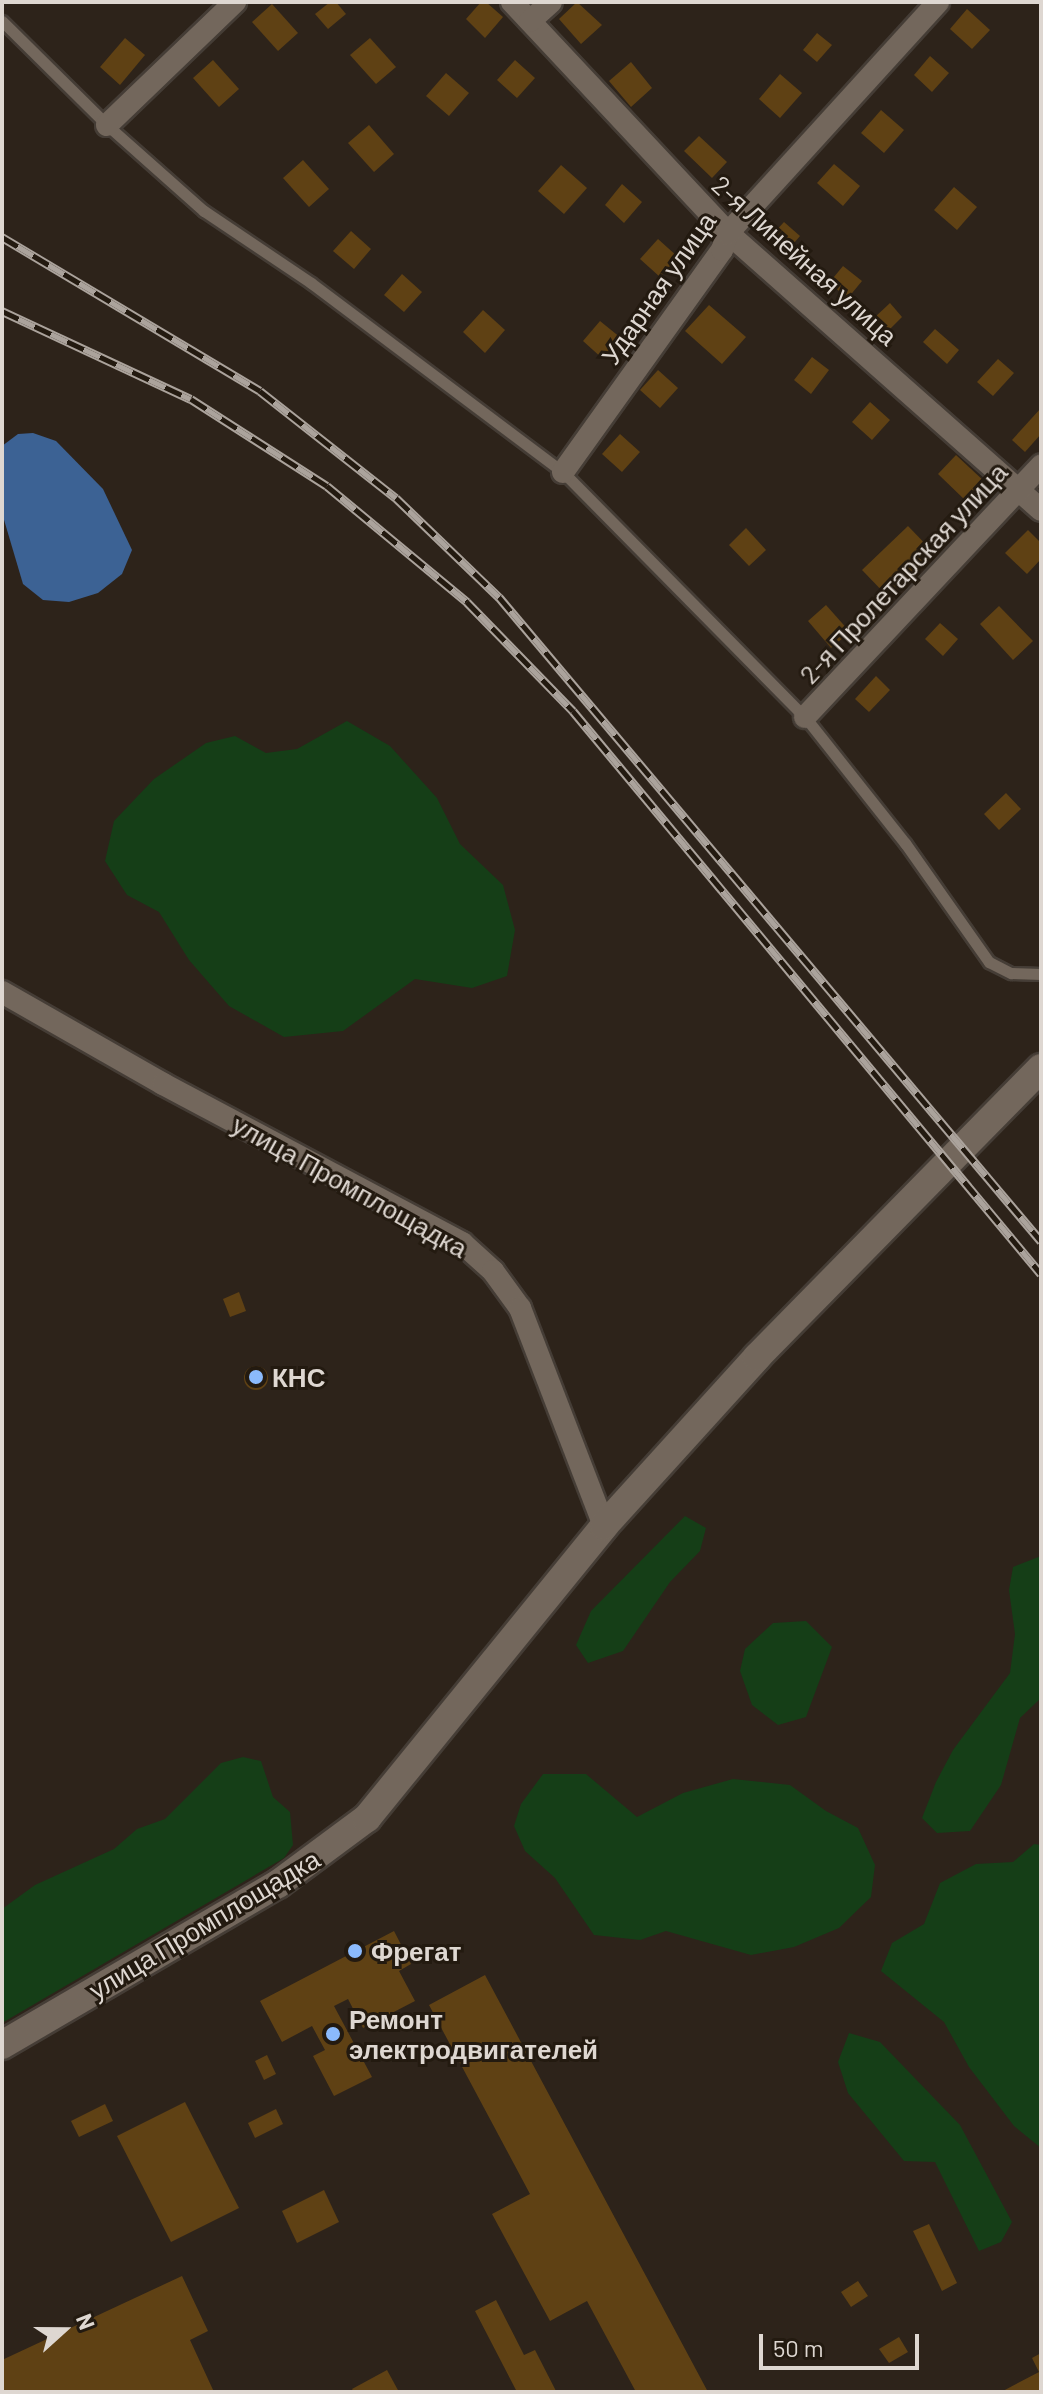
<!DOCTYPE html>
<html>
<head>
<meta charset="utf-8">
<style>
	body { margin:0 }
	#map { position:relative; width:1043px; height:2394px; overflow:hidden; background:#2d231a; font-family:Barlow,sans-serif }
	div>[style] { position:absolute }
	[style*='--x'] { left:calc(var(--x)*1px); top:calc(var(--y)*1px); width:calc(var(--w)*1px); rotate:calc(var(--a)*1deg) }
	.green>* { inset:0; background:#153e17 }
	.water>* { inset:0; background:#3c6294 }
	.building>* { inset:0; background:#5f4114 }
	.round { border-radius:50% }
	.roads { filter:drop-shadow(2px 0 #453d36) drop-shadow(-2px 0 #453d36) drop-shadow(0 2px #453d36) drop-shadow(0 -2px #453d36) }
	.service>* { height:11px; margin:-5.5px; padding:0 5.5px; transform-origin:5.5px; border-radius:5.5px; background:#73675c }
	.minor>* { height:22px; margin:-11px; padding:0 11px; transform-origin:11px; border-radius:11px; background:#73675c }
	.tertiary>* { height:28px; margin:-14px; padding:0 14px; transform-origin:14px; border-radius:14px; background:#73675c }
	.rail>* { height:9px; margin-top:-4.5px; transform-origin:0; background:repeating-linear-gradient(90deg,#231a10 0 18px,#aba39c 0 36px); box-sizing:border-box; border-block:2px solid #aba39c }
	.dots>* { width:22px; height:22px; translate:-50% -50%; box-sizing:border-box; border:4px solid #231a10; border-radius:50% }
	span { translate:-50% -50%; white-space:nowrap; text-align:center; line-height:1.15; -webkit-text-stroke:6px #231a10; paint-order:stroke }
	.street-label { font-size:26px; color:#ded7d1 }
	.poi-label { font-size:26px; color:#ded7d1; font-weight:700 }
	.left { translate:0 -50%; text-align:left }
	.frame { position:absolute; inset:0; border:4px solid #ded7d1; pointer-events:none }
	.north { position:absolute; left:24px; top:2290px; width:80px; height:80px; -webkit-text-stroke:6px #231a10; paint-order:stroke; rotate:69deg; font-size:22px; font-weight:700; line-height:32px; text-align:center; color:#ded7d1 }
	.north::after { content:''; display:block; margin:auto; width:28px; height:36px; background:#ded7d1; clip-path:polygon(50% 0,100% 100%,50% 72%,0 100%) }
	.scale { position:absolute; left:759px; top:2334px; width:160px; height:36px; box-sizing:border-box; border:4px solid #ded7d1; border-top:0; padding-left:10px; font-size:24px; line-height:28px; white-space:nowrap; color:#ded7d1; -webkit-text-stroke:6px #231a10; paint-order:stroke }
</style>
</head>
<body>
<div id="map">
	<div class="green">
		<div style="clip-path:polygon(347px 721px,390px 746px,437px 798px,460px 844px,503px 885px,515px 930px,507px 976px,472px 988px,415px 979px,343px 1031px,284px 1037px,229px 1006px,189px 960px,159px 912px,127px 895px,105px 861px,114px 821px,154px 779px,206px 743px,235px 736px,266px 753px,297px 749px)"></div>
		<div style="clip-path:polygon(685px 1516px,706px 1528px,700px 1551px,670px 1582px,623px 1651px,588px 1663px,576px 1645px,591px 1611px)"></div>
		<div style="clip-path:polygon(1041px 1556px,1041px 1698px,1020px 1718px,1001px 1785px,970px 1831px,937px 1833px,922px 1818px,936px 1782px,953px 1750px,1010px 1673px,1015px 1634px,1009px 1590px,1013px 1567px)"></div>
		<div style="clip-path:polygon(806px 1621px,832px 1647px,806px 1717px,778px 1725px,752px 1705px,740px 1671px,745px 1649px,773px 1623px)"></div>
		<div style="clip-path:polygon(243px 1757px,261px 1761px,273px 1797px,290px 1812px,293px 1845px,284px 1858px,2px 2023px,2px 1909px,35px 1885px,114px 1849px,137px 1829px,165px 1819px,221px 1763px)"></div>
		<div style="clip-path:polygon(543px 1774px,586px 1774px,637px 1817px,683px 1793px,733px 1779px,790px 1785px,826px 1811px,858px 1828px,875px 1865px,871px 1897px,839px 1928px,794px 1947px,751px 1955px,666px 1931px,640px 1940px,594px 1935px,555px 1878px,525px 1851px,514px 1826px,521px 1804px)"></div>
		<div style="clip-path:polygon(1034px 1844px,1041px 1845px,1041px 2148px,1014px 2126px,969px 2067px,944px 2022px,881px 1971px,892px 1943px,924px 1924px,940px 1883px,976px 1864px,1013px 1862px)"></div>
		<div style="clip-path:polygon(849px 2033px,880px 2042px,960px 2125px,1012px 2222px,1001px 2242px,979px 2251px,935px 2162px,904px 2161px,848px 2093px,838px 2062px)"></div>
	</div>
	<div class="water">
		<div style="clip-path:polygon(33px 433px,56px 441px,103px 489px,132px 550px,122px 574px,98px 593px,69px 602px,43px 600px,23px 584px,2px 513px,2px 446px,18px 434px)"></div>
	</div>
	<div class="building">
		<div style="clip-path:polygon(330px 2px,336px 2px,346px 14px,328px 29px,315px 14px)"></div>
		<div style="clip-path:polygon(481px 2px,486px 2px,503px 17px,485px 38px,466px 19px)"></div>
		<div style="clip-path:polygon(577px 2px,602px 25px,581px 44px,559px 19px)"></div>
		<div style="clip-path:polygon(272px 4px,298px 33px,278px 51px,252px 22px)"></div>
		<div style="clip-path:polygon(967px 9px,990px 30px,972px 49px,950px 29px)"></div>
		<div style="clip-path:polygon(817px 33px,832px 45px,817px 62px,803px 50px)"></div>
		<div style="clip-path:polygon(125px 38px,145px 55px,120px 85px,100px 67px)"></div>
		<div style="clip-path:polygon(370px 38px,396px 67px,376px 84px,350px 55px)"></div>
		<div style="clip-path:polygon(930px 56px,949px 73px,932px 92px,914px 75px)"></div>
		<div style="clip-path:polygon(213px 60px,239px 89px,219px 107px,193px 78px)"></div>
		<div style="clip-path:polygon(515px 60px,535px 78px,517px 98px,497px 80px)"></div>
		<div style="clip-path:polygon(631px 62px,652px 88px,631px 107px,609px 81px)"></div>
		<div style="clip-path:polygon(446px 73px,469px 93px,449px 116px,426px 96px)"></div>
		<div style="clip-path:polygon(780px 74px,802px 93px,780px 118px,759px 99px)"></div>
		<div style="clip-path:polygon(881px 110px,904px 130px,884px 153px,861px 133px)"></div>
		<div style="clip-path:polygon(369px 125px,394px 154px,374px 172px,348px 143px)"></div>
		<div style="clip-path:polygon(699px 136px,727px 162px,712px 178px,684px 151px)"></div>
		<div style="clip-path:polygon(303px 160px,329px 189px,309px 207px,283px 178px)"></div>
		<div style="clip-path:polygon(834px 164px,860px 186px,843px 206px,817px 183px)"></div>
		<div style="clip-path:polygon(561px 165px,587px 188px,564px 214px,538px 191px)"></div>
		<div style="clip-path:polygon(622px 184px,642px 202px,624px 223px,605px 205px)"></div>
		<div style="clip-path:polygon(954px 187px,977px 207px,957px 230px,934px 210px)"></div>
		<div style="clip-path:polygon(784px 222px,800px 236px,788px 250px,772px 235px)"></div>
		<div style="clip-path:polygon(351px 231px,371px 249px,354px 269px,333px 251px)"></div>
		<div style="clip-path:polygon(658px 239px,678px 257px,660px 277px,640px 259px)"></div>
		<div style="clip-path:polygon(843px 266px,862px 281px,848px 298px,829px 283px)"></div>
		<div style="clip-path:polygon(402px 274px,422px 292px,404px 312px,384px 295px)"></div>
		<div style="clip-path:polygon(890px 303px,902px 317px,887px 332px,874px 318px)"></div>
		<div style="clip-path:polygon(709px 305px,746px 337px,722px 364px,685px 331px)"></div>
		<div style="clip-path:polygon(483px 310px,505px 330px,485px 353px,463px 332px)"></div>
		<div style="clip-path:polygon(600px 321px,621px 338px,603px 359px,583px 341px)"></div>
		<div style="clip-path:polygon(935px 329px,959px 350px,947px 364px,923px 342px)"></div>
		<div style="clip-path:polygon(812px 357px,829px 370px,811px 394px,794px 380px)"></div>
		<div style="clip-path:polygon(998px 359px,1014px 373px,993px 396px,977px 382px)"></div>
		<div style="clip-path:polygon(658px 370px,678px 388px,660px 408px,640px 390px)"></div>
		<div style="clip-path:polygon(870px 402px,890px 420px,872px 440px,852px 422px)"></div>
		<div style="clip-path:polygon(1041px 408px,1041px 434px,1025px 452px,1012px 440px)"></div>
		<div style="clip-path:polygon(620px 434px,640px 452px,622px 472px,602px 454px)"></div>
		<div style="clip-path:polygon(956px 455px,985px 482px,967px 502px,938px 474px)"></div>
		<div style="clip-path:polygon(908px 526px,935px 554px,889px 598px,862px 570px)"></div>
		<div style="clip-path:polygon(746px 528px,766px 550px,749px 566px,729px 545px)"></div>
		<div style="clip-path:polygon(1028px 530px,1041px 543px,1041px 559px,1027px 574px,1005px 553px)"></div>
		<div style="clip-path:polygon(826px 605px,850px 632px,831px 648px,808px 621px)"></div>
		<div style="clip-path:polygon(999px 606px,1033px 641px,1013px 660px,980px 624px)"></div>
		<div style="clip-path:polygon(940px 623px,958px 639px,943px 656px,925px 639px)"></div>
		<div style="clip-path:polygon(876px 676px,890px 690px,869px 712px,855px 699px)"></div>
		<div style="clip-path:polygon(1006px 793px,1021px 809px,999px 830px,984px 814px)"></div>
		<div style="clip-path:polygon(239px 1292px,246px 1311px,230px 1317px,223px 1299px)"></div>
		<div class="round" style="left:244px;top:1366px;width:24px;height:24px"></div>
		<div style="clip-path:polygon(394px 1931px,411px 1964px,399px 1971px,415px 2001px,363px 2028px,348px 1999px,334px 2006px,372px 2077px,334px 2096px,313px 2056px,325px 2050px,312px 2026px,282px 2042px,260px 2001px)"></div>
		<div style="clip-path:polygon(485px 1975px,708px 2392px,636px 2392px,587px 2301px,550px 2321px,492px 2214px,530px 2194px,429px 2005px)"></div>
		<div style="clip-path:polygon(267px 2055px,276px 2074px,264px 2080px,255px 2061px)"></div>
		<div style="clip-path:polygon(185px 2102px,239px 2208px,171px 2242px,117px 2136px)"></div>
		<div style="clip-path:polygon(105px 2104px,113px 2121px,79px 2137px,71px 2121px)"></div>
		<div style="clip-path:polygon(276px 2109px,283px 2124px,255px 2138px,248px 2123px)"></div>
		<div style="clip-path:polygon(324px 2190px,339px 2222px,297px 2243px,282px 2211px)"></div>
		<div style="clip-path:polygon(929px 2224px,957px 2283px,942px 2291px,913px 2231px)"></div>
		<div style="clip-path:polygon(182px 2276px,208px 2331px,190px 2340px,214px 2392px,2px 2392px,2px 2360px)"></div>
		<div style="clip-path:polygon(858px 2281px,868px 2296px,851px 2307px,841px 2292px)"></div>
		<div style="clip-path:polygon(496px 2300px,524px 2355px,535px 2350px,556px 2391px,517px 2392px,475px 2311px)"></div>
		<div style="clip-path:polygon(899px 2337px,908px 2352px,889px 2363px,879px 2349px)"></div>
		<div style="clip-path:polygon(1041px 2353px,1041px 2392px,1001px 2392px,1039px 2372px,1032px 2358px)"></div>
		<div style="clip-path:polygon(387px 2370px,399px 2392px,354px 2392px,352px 2389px)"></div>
	</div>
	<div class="roads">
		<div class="service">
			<div style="--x:2;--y:21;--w:148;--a:44.7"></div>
			<div style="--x:107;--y:125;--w:130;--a:41.6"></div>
			<div style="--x:204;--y:211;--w:129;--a:33.9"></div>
			<div style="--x:311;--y:283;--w:315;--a:36.9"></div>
			<div style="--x:563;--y:472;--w:344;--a:45.4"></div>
			<div style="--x:805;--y:717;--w:161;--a:51.6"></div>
			<div style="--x:905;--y:843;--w:146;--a:54.8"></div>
			<div style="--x:989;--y:962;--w:25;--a:27"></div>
			<div style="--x:1011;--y:973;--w:30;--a:2"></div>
		</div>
		<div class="minor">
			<div style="--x:512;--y:2;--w:316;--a:46.9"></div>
			<div style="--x:728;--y:233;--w:418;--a:41.5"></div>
			<div style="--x:530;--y:21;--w:28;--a:-42"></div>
			<div style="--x:107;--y:125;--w:178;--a:-43.9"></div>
			<div style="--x:563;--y:472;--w:273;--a:-54.4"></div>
			<div style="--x:722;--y:250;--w:18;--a:-71"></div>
			<div style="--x:728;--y:233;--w:312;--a:-47.7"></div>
			<div style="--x:805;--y:717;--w:345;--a:-46.8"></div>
			<div style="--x:2;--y:992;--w:185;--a:29.7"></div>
			<div style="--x:163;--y:1084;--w:339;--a:28"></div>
			<div style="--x:462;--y:1243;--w:42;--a:42.1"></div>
			<div style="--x:493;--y:1271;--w:46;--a:53.9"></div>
			<div style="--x:520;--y:1308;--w:234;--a:68.9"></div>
		</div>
		<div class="tertiary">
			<div style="--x:2;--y:2045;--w:320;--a:-30.3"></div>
			<div style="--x:278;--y:1884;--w:111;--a:-36.6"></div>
			<div style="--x:367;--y:1818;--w:376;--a:-50.9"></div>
			<div style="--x:604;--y:1526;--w:228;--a:-47.8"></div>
			<div style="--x:757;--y:1357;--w:405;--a:-45.5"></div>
		</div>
	</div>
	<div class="rail">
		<div style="--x:2;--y:237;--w:300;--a:30.8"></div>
		<div style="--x:260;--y:391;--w:173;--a:38.2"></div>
		<div style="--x:396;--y:498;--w:143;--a:43.9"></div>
		<div style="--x:499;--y:597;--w:842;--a:49.92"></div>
		<div style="--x:2;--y:311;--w:208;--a:25"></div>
		<div style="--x:191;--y:399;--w:161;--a:32.6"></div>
		<div style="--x:327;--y:486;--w:182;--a:39.6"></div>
		<div style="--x:467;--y:602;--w:152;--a:45.8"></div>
		<div style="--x:573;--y:711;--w:732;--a:50.26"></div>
	</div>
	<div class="dots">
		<div style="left:256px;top:1377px;background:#8bbafc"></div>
		<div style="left:355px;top:1951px;background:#8bbafc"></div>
		<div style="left:333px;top:2034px;background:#8bbafc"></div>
	</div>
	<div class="street-label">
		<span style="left:805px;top:260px;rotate:42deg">2-я Линейная улица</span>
		<span style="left:658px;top:288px;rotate:-55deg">Ударная улица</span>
		<span style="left:903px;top:573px;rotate:-47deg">2-я Пролетарская улица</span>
		<span style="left:350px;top:1186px;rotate:29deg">улица Промплощадка</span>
		<span style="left:204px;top:1924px;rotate:-31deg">улица Промплощадка</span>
	</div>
	<div class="poi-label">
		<span class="left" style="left:272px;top:1377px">КНС</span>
		<span class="left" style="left:371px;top:1951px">Фрегат</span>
		<span class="left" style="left:349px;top:2034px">Ремонт<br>электродвигателей</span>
	</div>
	<div class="frame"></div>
	<div class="north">N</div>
	<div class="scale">50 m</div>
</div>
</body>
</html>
